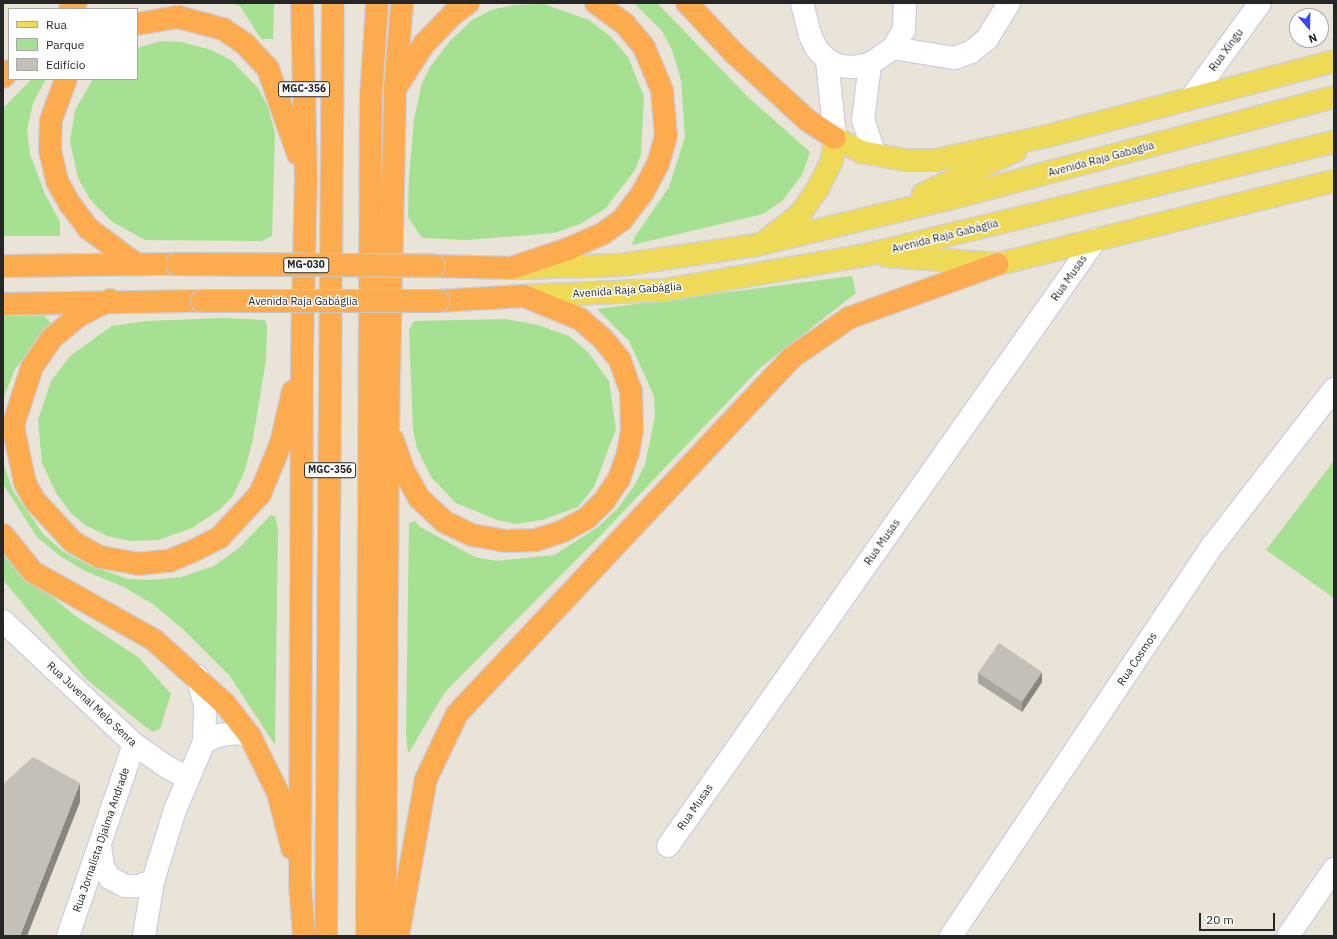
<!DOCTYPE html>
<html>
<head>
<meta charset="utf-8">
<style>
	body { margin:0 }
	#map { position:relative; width:1337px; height:939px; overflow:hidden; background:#eae3d7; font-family:"IBM Plex Sans",sans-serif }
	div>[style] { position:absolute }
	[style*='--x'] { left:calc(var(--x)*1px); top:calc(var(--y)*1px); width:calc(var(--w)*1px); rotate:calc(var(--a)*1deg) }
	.green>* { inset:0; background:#a6e193 }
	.roads { filter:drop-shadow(1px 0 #cdcfe0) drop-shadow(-1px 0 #cdcfe0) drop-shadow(0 1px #cdcfe0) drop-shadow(0 -1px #cdcfe0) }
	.minor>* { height:22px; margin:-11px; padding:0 11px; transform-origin:11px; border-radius:11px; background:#fff }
	.major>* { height:22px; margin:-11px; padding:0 11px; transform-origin:11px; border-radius:11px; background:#efda57 }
	.highway>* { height:22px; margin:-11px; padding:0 11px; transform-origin:11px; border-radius:11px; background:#fdab4f }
	.bridges { filter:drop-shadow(1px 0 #c7c7c7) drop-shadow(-1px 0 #c7c7c7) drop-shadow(0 1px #c7c7c7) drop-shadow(0 -1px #c7c7c7) }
	.highway-bridge>* { height:22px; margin:-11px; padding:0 11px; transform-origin:11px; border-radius:11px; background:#fdab4f }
	.wall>* { inset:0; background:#a9a59d }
	.shaded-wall>* { inset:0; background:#898680 }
	.building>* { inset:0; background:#c4c0b7 }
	span { translate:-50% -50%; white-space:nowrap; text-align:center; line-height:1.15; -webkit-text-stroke:3px #fff; paint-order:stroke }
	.shield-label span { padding:1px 3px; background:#fff; border:1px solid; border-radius:3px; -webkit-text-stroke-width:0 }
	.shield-label { font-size:10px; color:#262626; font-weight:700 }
	.street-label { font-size:11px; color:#262626 }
	.frame { position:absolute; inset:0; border:4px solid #262626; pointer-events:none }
	.legend { position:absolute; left:8px; top:8px; width:130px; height:72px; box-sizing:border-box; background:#fff; border:1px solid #a8a8a8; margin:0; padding:5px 7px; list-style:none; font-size:12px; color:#262626 }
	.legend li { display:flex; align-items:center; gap:8px; height:20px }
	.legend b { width:20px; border:1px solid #a8a8a8 }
	.north { position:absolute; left:1289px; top:8px; width:40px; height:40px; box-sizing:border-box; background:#fff; border:1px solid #a8a8a8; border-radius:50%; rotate:160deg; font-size:11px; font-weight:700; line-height:16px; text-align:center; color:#262626 }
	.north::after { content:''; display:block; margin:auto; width:14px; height:18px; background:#3547f9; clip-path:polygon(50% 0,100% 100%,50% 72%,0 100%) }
	.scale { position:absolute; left:1199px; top:913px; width:76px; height:18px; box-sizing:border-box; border:2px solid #262626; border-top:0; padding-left:5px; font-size:12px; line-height:14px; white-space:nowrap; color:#262626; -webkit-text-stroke:3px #fff; paint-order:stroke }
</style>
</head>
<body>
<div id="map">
	<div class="green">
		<div style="clip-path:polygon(230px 3px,274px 3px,273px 39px,261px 39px,240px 6px)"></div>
		<div style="clip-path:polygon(634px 3px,657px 3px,749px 98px,810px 152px,802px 175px,782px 201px,763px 214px,632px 245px,634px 238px,669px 187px,685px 137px,681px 80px,672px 50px,662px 31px)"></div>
		<div style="clip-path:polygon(544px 4px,589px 20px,610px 36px,628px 57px,644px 96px,641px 154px,635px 170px,605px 209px,580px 224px,554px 233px,467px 240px,422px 238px,408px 217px,409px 177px,414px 119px,422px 83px,430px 67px,450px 41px,472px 20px,491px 10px,514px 5px)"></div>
		<div style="clip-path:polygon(161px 41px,182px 42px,211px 50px,231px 60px,258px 88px,268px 107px,275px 133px,272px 236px,262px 241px,145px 240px,111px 221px,89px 198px,78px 178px,70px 142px,75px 110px,93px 79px,137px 79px,137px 48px)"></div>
		<div style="clip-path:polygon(32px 79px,46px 79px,33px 103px,27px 130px,30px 154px,45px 194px,60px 222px,60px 236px,3px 236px,3px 108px)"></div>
		<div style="clip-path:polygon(852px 276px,856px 293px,760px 368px,599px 537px,445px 692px,408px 754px,406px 734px,409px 523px,415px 521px,420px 527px,475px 557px,496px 561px,554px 555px,598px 527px,618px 508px,634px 486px,645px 465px,655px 416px,654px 396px,629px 341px,597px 309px)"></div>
		<div style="clip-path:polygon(43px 315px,51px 323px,15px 369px,3px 399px,3px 316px)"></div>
		<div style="clip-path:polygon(222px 318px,265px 320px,267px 326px,266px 360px,253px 439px,245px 470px,233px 496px,219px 510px,192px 528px,158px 540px,130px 541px,107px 536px,85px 525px,71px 513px,56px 493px,42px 463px,38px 420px,51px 381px,70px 356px,112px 326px,146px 321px)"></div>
		<div style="clip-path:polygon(506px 319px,538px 325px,569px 336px,588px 352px,609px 381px,616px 429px,594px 487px,578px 507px,542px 520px,516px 524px,497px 520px,456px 503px,431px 477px,417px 448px,413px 430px,409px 330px,414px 321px)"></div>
		<div style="clip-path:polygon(1334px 461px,1334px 598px,1266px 550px)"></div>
		<div style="clip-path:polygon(3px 463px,13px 491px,44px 535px,64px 552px,89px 565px,128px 579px,150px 580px,181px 577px,214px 566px,240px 547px,271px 515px,275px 516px,278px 529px,275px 745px,229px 675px,185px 631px,154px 605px,124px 587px,85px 571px,60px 556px,37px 537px,3px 484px)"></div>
		<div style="clip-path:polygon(3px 555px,74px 615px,138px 657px,171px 694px,160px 729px,152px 732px,86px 679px,3px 580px)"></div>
	</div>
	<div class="roads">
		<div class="minor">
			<div style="--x:802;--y:3;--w:33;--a:76"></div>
			<div style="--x:810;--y:35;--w:14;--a:65"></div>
			<div style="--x:816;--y:48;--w:16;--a:47"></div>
			<div style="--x:827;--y:60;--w:14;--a:25"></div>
			<div style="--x:840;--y:66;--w:12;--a:5"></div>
			<div style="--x:852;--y:67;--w:18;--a:-9"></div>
			<div style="--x:870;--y:64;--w:28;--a:-35"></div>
			<div style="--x:893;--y:48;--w:21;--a:-59"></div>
			<div style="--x:904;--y:30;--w:27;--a:-88"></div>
			<div style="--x:893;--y:48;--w:62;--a:9.3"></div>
			<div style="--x:954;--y:58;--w:18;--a:-19"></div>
			<div style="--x:971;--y:52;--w:21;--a:-39"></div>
			<div style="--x:987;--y:39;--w:42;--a:-58.6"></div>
			<div style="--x:827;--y:60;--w:78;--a:84.1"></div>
			<div style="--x:870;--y:64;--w:56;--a:97.1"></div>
			<div style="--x:863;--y:120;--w:37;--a:71"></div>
			<div style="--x:1191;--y:98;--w:117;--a:-54"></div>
			<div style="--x:3;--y:621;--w:180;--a:43.2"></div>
			<div style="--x:134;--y:744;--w:38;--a:35"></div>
			<div style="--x:165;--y:766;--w:26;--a:28"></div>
			<div style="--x:204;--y:742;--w:17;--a:-24"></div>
			<div style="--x:220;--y:735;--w:16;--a:-7"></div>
			<div style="--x:236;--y:733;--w:14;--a:12"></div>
			<div style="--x:100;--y:846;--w:21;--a:82"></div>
			<div style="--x:103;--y:867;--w:13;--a:58"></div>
			<div style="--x:110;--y:878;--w:17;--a:28"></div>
			<div style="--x:125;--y:886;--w:14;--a:0"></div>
			<div style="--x:139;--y:886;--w:15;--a:-20"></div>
			<div style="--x:668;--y:846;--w:743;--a:-54.81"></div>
			<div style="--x:68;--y:936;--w:203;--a:-71"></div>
			<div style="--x:144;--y:936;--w:56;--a:-80.7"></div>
			<div style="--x:153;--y:881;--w:74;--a:-72.8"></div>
			<div style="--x:175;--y:810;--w:74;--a:-66.9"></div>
			<div style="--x:204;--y:742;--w:37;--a:-88"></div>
			<div style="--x:205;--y:705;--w:30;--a:-105"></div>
			<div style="--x:951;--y:936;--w:471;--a:-56.2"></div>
			<div style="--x:1213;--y:545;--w:197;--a:-52.2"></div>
			<div style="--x:1288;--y:936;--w:81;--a:-55.5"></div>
		</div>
		<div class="major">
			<div style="--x:923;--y:194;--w:102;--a:-25.1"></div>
			<div style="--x:768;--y:239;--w:41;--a:-38"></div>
			<div style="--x:800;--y:214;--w:32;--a:-55"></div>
			<div style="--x:818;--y:188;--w:30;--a:-63"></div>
			<div style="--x:832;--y:161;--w:23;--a:-83"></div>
			<div style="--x:835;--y:138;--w:30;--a:28"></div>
			<div style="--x:861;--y:152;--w:45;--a:10.3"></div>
			<div style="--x:905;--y:160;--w:31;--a:0"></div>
			<div style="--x:936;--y:160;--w:114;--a:-12.2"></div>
			<div style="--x:1047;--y:136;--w:297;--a:-14.6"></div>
			<div style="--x:887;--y:256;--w:111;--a:4.1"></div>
			<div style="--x:998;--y:264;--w:346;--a:-13.9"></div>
			<div style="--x:517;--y:268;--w:104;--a:-1.7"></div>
			<div style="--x:621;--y:265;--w:136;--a:-8.4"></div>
			<div style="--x:756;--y:245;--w:197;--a:-13.5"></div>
			<div style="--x:948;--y:199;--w:399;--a:-14.8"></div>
			<div style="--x:524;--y:296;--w:141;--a:-2.4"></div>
			<div style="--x:665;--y:290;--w:204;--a:-9.9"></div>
			<div style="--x:866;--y:255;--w:481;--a:-13.6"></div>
		</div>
		<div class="highway">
			<div style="--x:302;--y:3;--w:172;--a:88.7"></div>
			<div style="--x:306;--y:175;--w:178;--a:91.3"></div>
			<div style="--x:302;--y:353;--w:530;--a:90.22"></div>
			<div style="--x:300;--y:883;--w:53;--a:85.7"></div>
			<div style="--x:687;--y:3;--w:69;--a:46.8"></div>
			<div style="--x:734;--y:53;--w:99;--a:42.5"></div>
			<div style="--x:807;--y:120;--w:33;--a:33"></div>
			<div style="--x:70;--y:9;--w:8;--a:-45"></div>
			<div style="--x:137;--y:24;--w:42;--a:-9.7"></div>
			<div style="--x:178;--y:17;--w:47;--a:14.9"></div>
			<div style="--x:223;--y:29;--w:27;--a:34"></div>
			<div style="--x:245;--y:44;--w:34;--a:47"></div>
			<div style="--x:268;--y:69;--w:90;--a:70.6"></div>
			<div style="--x:3;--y:77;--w:8;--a:-45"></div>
			<div style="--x:66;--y:79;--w:44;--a:110.1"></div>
			<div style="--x:51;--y:120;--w:30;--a:92"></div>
			<div style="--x:50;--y:150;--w:32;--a:77"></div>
			<div style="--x:57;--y:181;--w:26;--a:61"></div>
			<div style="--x:70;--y:204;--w:31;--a:53"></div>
			<div style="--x:89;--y:229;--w:59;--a:36.7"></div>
			<div style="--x:397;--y:86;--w:50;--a:-57.3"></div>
			<div style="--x:424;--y:44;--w:42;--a:-46"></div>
			<div style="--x:453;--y:14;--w:19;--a:-36"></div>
			<div style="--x:3;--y:266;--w:174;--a:-0.7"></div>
			<div style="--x:434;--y:266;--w:77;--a:1.5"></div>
			<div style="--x:511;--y:268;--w:60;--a:-18.4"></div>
			<div style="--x:568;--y:249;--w:37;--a:-24"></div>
			<div style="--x:602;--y:234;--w:24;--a:-35"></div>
			<div style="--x:622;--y:220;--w:35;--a:-53"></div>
			<div style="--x:643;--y:192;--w:32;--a:-62"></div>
			<div style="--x:658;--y:164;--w:29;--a:-74"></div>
			<div style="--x:666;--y:136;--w:46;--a:-95"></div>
			<div style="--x:662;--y:90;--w:47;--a:-112.7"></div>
			<div style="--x:644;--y:47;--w:30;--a:-130"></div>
			<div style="--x:625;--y:24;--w:36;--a:-144"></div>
			<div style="--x:110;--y:300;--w:37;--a:153"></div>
			<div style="--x:77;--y:317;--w:34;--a:140"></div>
			<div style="--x:51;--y:339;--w:34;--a:124"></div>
			<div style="--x:32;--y:367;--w:62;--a:107.9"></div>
			<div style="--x:13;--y:426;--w:58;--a:78.1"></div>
			<div style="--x:25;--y:483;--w:21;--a:61"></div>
			<div style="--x:35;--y:501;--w:56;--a:47.2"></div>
			<div style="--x:73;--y:542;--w:31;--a:29"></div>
			<div style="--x:100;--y:557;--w:39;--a:10"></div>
			<div style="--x:138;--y:564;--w:31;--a:-6"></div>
			<div style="--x:169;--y:561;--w:28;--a:-23"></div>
			<div style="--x:195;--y:550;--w:28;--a:-27"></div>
			<div style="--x:220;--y:537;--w:59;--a:-47.1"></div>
			<div style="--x:260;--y:494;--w:55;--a:-67.6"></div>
			<div style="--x:281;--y:443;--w:53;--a:-77"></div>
			<div style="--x:3;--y:304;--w:199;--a:-0.9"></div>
			<div style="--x:393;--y:440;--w:31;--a:71"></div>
			<div style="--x:403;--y:469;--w:33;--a:61"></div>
			<div style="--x:419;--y:498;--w:35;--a:43"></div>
			<div style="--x:445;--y:522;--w:30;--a:26"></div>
			<div style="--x:472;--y:535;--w:35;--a:10"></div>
			<div style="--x:506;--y:541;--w:30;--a:-2"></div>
			<div style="--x:536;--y:540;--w:28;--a:-18"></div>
			<div style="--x:563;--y:531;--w:27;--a:-28"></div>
			<div style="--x:587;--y:518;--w:24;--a:-45"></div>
			<div style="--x:604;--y:501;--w:27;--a:-56"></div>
			<div style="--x:619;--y:479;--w:28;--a:-71"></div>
			<div style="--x:628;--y:453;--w:22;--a:-80"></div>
			<div style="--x:632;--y:431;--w:40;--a:-91.4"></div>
			<div style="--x:631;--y:391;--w:33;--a:-110"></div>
			<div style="--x:620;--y:360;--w:27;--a:-129"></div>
			<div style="--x:603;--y:339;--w:30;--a:-139"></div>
			<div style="--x:580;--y:319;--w:61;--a:-157.7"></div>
			<div style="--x:524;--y:296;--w:86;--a:176.7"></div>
			<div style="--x:3;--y:535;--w:48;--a:51"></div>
			<div style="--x:33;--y:572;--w:139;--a:29.3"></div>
			<div style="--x:154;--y:640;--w:96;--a:42"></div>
			<div style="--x:225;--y:704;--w:41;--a:52"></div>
			<div style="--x:250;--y:736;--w:64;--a:63.8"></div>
			<div style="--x:278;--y:793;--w:57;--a:75.7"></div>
			<div style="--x:326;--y:936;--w:933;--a:-89.57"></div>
			<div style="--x:367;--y:936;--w:839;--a:-89.73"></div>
			<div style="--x:371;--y:97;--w:94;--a:-86.3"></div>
			<div style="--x:385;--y:936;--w:512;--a:-89.66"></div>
			<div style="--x:388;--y:424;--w:335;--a:-88.8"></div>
			<div style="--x:395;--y:89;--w:86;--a:-85.3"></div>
			<div style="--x:398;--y:936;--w:159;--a:-79.9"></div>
			<div style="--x:426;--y:779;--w:72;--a:-64.5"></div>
			<div style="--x:457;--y:714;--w:488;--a:-46.8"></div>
			<div style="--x:791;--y:358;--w:70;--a:-34.6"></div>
			<div style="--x:849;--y:318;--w:158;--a:-19.9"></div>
		</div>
	</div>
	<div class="bridges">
		<div class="highway-bridge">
			<div style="--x:177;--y:264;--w:257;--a:0.4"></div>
			<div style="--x:202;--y:301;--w:236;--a:0"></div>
		</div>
	</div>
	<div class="wall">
		<div style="clip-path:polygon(978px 673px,1042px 682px,1022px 712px,978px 683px)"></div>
	</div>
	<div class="shaded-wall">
		<div style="clip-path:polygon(1042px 672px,1042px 682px,1022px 712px,1022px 702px)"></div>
		<div style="clip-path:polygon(80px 783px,80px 802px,27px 936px,20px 936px)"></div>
	</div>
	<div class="building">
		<div style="clip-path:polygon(999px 643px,1042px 672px,1022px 702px,978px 673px)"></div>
		<div style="clip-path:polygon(33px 757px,80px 783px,20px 936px,3px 936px,3px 784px)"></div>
	</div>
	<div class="shield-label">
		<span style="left:304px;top:89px">MGC-356</span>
		<span style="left:306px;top:265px">MG-030</span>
		<span style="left:330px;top:470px">MGC-356</span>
	</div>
	<div class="street-label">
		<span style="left:1226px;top:50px;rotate:-54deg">Rua Xingu</span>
		<span style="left:1101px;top:159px;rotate:-15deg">Avenida Raja Gabaglia</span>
		<span style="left:945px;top:236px;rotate:-14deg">Avenida Raja Gabáglia</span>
		<span style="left:1069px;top:278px;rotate:-55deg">Rua Musas</span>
		<span style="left:627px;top:290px;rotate:-4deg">Avenida Raja Gabáglia</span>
		<span style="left:303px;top:301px">Avenida Raja Gabáglia</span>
		<span style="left:882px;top:542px;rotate:-55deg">Rua Musas</span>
		<span style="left:1137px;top:659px;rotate:-56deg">Rua Cosmos</span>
		<span style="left:92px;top:704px;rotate:43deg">Rua Juvenal Melo Senra</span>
		<span style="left:695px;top:807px;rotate:-55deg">Rua Musas</span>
		<span style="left:101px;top:840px;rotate:-71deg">Rua Jornalista Djalma Andrade</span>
	</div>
	<div class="frame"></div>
	<ul class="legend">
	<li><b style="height:5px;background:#efda57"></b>Rua</li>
	<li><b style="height:11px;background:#a6e193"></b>Parque</li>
	<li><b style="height:11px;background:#c4c0b7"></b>Edifício</li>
	</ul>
	<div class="north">N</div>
	<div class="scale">20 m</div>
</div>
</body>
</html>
